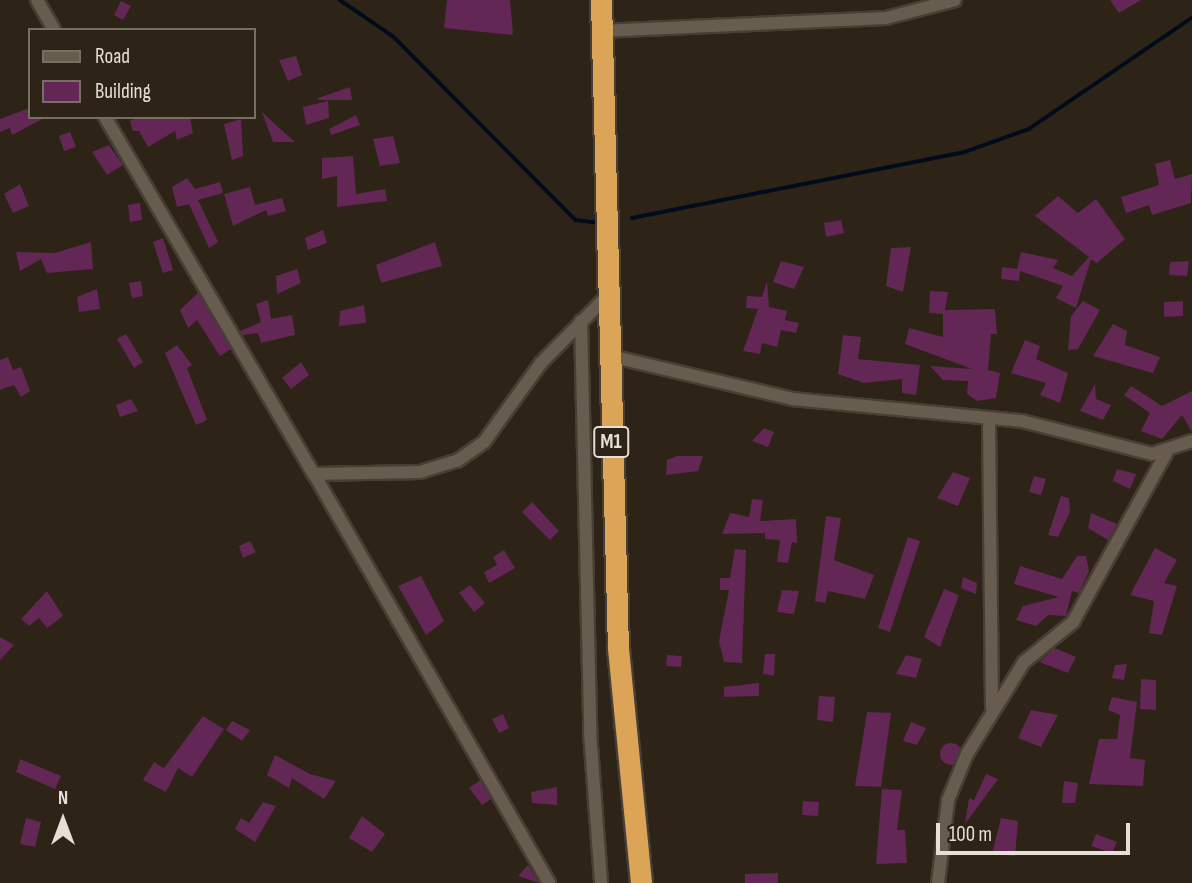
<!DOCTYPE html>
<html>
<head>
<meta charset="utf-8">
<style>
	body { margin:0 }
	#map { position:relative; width:1192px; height:883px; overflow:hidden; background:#2d2317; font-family:"Sofia Sans Condensed",sans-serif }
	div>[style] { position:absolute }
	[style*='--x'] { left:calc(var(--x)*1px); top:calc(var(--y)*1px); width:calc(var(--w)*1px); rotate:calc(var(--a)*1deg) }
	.stream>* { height:3.5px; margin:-1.75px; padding:0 1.75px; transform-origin:1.75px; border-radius:1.75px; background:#000c1b }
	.building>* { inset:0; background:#622754 }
	.round { border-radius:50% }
	.roads { filter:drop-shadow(2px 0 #473f36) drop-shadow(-2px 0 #473f36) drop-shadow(0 2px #473f36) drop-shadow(0 -2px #473f36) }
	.street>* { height:12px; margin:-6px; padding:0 6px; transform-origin:6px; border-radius:6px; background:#675c4e }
	.highway>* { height:21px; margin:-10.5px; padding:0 10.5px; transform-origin:10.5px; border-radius:10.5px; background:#dca457 }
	span { translate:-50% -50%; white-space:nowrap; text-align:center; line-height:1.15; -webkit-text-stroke:5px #2d2317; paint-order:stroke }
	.shield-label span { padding:2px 5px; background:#2d2317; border:2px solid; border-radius:5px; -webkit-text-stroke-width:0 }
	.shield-label { font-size:21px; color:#e6dfd7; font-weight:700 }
	.legend { position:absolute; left:28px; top:28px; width:228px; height:91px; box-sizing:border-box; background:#2d2317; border:2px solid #776e64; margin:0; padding:9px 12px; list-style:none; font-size:21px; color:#e6dfd7 }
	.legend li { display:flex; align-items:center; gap:14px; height:35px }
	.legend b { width:35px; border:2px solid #776e64 }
	.north { position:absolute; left:28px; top:785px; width:70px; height:70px; -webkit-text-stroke:5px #2d2317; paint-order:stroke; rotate:0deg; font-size:19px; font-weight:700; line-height:28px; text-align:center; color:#e6dfd7 }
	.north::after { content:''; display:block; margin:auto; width:24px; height:32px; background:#e6dfd7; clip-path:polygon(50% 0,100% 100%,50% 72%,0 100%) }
	.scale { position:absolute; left:936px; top:823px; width:194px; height:32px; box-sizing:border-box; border:4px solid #e6dfd7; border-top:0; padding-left:9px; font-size:21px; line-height:24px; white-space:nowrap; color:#e6dfd7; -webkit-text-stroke:5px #2d2317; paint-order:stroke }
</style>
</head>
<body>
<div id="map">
	<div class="stream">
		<div style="--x:340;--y:0;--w:65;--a:34.4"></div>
		<div style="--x:394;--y:37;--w:258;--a:45.2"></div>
		<div style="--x:576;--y:220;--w:23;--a:7"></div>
		<div style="--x:632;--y:218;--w:339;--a:-11.2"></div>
		<div style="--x:965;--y:152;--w:68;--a:-19.8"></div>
		<div style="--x:1029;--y:129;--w:197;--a:-34.3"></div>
	</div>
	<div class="building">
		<div style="clip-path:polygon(447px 0,510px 0,513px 35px,444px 28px)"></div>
		<div style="clip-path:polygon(1110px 0,1141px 0,1119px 13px)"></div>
		<div style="clip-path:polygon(121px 1px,131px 6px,123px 20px,114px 15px)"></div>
		<div style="clip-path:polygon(296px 56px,302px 75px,288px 81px,279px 60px)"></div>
		<div style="clip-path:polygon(350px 87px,352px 100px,318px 100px,318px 98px)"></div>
		<div style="clip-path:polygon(328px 101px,329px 118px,306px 125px,303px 107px)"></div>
		<div style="clip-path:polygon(30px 108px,30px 117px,46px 117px,12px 135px,10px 128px,0 132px,0 119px)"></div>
		<div style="clip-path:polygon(262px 112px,277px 126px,295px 142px,273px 142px)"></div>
		<div style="clip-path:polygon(356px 115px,360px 125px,331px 135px,329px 129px)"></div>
		<div style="clip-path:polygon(138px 117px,190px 117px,193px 133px,177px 140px,175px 131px,148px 147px,139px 131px,133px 131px,130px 121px)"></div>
		<div style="clip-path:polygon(241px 119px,243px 156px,232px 160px,224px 124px)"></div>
		<div style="clip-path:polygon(70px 132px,76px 147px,64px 151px,59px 136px)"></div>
		<div style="clip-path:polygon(393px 136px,400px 163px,380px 166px,373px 139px)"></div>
		<div style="clip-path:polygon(109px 145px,123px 165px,107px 175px,92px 152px)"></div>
		<div style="clip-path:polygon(353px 156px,356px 194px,385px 189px,387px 201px,337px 207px,337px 176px,322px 179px,322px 158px)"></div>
		<div style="clip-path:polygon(1170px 160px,1175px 179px,1192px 174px,1191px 203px,1152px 215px,1149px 205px,1126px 213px,1121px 197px,1159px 185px,1155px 164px)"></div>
		<div style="clip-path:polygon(187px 178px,195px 189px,220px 182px,223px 193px,198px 200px,218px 242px,209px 248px,189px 204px,177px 207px,172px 187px)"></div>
		<div style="clip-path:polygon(20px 184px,29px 206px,13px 213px,4px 194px)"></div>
		<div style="clip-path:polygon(250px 187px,255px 205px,282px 198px,286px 211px,268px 216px,266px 210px,233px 226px,224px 194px)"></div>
		<div style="clip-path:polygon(1058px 196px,1078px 213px,1096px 199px,1125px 239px,1097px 263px,1091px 259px,1076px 308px,1056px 298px,1063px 286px,1020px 271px,1019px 281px,1001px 279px,1002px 267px,1017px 269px,1021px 252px,1058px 260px,1053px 268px,1072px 276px,1089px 257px,1035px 216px)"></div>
		<div style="clip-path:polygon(140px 203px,142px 220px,130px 222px,128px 205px)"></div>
		<div style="clip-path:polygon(841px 220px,844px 233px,826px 237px,824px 223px)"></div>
		<div style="clip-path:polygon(323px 230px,327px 243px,308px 250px,305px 238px)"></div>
		<div style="clip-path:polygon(163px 238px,173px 270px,163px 273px,153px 242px)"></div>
		<div style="clip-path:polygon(91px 242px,93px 269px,47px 273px,41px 259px,20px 271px,16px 252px,55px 253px)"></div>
		<div style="clip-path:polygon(435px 242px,442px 266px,381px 283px,376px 265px)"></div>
		<div style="clip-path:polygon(911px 247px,903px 292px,886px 286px,891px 248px)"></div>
		<div style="clip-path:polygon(781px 261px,804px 267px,794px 289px,773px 282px)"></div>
		<div style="clip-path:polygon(1189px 261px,1187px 276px,1169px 275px,1170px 262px)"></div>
		<div style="clip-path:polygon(297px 269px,301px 283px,277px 294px,276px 276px)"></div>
		<div style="clip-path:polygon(141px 281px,143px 296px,132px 298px,129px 283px)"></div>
		<div style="clip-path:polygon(767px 281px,769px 307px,787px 311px,785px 320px,799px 323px,796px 333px,781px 330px,777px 347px,762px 343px,760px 354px,743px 351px,758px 309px,746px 308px,747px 296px,762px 297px)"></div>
		<div style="clip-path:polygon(97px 289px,100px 309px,79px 312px,77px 297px)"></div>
		<div style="clip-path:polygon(930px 291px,948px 292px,945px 310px,995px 309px,997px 334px,991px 334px,988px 370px,1000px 373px,996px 398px,977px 401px,967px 394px,968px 381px,943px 380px,930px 366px,972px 369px,905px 344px,909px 328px,943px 337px,943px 314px,929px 313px)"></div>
		<div style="clip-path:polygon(198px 293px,231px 349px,220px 356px,197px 320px,188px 328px,180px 310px)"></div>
		<div style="clip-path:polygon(268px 300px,271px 319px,292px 315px,295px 335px,261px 343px,258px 333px,243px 335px,240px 331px,261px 322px,256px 304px)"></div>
		<div style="clip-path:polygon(1083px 301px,1100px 310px,1078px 349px,1068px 350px,1071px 316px)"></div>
		<div style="clip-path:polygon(1183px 301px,1183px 316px,1164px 317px,1164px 302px)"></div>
		<div style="clip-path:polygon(364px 305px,366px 323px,339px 326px,340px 311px)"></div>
		<div style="clip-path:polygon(1113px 324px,1127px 331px,1125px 345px,1160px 357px,1153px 373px,1093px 356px)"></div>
		<div style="clip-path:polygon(126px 334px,143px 362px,134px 368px,117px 339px)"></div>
		<div style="clip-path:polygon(843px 335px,861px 337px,858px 359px,920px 365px,916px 395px,902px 393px,902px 379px,864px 383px,838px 374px)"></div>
		<div style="clip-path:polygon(1025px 340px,1040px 346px,1036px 359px,1068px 373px,1060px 403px,1040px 395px,1046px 383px,1011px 373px)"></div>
		<div style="clip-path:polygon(177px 345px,192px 365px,187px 368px,207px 420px,196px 425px,165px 353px)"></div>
		<div style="clip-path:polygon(8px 357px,13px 370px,21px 367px,30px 391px,21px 397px,14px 385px,0 390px,0 360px)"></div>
		<div style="clip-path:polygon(301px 362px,309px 375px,291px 389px,282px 378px)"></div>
		<div style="clip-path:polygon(1095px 384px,1096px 399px,1111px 405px,1103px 420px,1080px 411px)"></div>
		<div style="clip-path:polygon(1131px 386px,1162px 406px,1192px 391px,1192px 432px,1182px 415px,1162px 439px,1141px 431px,1150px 413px,1124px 395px)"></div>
		<div style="clip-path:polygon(131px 399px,138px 411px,120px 417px,116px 405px)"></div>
		<div style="clip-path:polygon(764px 428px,774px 432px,768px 447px,752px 441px)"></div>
		<div style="clip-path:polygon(677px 456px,703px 456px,698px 471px,666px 475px,667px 460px)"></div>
		<div style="clip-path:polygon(1117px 469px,1136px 474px,1130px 489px,1113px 481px)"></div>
		<div style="clip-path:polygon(953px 472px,970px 478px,958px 506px,937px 498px)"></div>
		<div style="clip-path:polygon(1034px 476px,1046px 479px,1041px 495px,1029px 492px)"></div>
		<div style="clip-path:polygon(1061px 496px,1069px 498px,1070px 512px,1058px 537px,1048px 535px)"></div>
		<div style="clip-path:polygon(752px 499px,763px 500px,760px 521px,796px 519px,797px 543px,792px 542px,788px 563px,777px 562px,780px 540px,765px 539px,765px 533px,722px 534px,730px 513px,749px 517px)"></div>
		<div style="clip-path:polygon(532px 502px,559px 531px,550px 540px,522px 512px)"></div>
		<div style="clip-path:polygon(1091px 513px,1117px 524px,1108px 540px,1088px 528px)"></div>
		<div style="clip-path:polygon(826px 516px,841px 518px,834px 560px,874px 575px,865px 599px,828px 591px,825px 603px,815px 601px)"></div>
		<div style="clip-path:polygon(908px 537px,920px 541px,890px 632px,878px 628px)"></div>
		<div style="clip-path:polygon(250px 541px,256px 552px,243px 558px,239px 546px)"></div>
		<div style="clip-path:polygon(1155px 548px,1177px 560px,1164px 583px,1177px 586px,1162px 635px,1149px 633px,1154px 601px,1130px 595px)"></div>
		<div style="clip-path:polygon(735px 549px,746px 550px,742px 663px,724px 662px,719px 641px,729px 590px,720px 590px,720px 578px,730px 578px)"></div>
		<div style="clip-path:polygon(504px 550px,515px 568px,489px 583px,484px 572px,497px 565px,493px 557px)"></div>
		<div style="clip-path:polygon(1077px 556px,1086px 556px,1089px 571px,1079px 593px,1072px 591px,1066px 616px,1048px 615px,1036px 626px,1016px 620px,1023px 606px,1059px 597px,1014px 584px,1020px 566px,1062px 579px)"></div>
		<div style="clip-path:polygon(421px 576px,444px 621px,426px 635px,398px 586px)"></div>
		<div style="clip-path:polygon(963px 577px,977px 583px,976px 594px,961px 588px)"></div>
		<div style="clip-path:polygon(470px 585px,485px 603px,474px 612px,459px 593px)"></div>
		<div style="clip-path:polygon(944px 589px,959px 595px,940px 647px,924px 637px)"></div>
		<div style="clip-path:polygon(782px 590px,799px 591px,794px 614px,777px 612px)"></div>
		<div style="clip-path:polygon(47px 591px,63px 616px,47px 628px,39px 618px,29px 626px,21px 619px)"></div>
		<div style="clip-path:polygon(0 637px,14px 645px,0 660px)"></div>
		<div style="clip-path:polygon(1055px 648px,1076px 657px,1068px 673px,1039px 662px)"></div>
		<div style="clip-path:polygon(765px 654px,775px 654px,774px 676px,763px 674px)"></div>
		<div style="clip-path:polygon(667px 655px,682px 656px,681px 667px,666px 666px)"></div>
		<div style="clip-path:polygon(906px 655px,922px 659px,916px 678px,896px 674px)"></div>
		<div style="clip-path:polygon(1127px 664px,1124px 680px,1112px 678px,1115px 665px)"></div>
		<div style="clip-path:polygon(1141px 679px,1156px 680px,1156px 710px,1140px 709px)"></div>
		<div style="clip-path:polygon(759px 683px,759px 696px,724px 697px,724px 687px)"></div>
		<div style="clip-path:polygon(819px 696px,835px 697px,833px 722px,817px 720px)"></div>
		<div style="clip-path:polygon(1112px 697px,1137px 702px,1130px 758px,1145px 760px,1143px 786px,1089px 784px,1099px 739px,1117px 739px,1120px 715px,1108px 710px)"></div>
		<div style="clip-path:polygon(1031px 710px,1058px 715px,1041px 747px,1018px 738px)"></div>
		<div style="clip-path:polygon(867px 712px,891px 713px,881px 787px,855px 786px)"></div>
		<div style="clip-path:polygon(503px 714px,509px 728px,499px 733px,492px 719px)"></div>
		<div style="clip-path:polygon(203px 716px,224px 729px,192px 777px,178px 768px,166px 792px,143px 780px,154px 762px,164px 768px)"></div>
		<div style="clip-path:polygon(232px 721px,250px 730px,242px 741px,226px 730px)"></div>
		<div style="clip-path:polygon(911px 722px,926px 728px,917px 745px,903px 741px)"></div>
		<div class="round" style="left:940px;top:743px;width:22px;height:22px"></div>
		<div style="clip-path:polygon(275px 755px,310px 774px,336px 781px,324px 799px,292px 778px,289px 788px,267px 775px)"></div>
		<div style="clip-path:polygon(20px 759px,61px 776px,55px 789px,16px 772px)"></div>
		<div style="clip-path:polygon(986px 774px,998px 779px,965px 824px,969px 798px,974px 800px)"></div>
		<div style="clip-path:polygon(480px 780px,491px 799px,482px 805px,469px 788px)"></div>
		<div style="clip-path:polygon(1064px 781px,1078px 783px,1075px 803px,1062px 803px)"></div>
		<div style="clip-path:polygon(557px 787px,557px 805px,532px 803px,531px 792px)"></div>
		<div style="clip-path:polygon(882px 789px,902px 790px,897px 830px,905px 830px,907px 863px,876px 864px)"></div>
		<div style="clip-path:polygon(803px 801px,819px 802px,818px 816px,802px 815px)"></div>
		<div style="clip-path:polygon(263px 802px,276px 806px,255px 842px,235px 829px,241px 818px,249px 823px)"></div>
		<div style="clip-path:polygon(362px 816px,385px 834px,372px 852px,349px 838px)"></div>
		<div style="clip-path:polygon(26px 818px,41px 822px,35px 847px,20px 844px)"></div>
		<div style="clip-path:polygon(1001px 818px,1018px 821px,1015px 856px,992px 854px)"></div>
		<div style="clip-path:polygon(1096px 834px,1117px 842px,1112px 853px,1091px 846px)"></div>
		<div style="clip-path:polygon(528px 865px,539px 883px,518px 876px)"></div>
		<div style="clip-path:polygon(778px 873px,778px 883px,745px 883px,745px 874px)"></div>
	</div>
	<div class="roads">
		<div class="street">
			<div style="--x:37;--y:0;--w:34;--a:60"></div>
			<div style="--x:601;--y:31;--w:285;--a:-2.6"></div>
			<div style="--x:886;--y:18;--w:71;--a:-14.6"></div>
			<div style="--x:105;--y:117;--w:414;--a:59.7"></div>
			<div style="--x:314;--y:474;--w:106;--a:-1.1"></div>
			<div style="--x:420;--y:472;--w:39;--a:-17"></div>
			<div style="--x:457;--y:461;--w:33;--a:-35"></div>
			<div style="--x:484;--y:442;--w:97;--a:-54.2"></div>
			<div style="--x:541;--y:363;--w:97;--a:-45.4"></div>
			<div style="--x:581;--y:321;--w:411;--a:88.7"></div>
			<div style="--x:590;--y:732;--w:151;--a:85.8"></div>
			<div style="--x:610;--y:356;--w:188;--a:13.2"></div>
			<div style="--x:793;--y:399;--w:230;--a:5.5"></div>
			<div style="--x:1022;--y:421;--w:134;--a:14.2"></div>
			<div style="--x:1152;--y:454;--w:42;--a:-18"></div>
			<div style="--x:989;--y:421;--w:287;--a:89.4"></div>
			<div style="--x:314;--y:474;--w:472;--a:60.1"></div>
			<div style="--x:938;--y:883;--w:84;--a:-83.1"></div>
			<div style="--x:948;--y:800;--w:50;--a:-67.6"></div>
			<div style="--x:967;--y:754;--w:108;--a:-58.2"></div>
			<div style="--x:1024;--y:662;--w:63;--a:-39.2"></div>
			<div style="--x:1073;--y:622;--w:194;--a:-61.1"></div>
		</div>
		<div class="highway">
			<div style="--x:601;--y:0;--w:648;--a:88.5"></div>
			<div style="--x:618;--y:648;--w:236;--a:84.4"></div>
		</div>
	</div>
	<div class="shield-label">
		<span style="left:611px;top:442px">M1</span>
	</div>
	<ul class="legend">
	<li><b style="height:9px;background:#675c4e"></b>Road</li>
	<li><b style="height:19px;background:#622754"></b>Building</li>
	</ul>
	<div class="north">N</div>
	<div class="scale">100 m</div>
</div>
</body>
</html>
